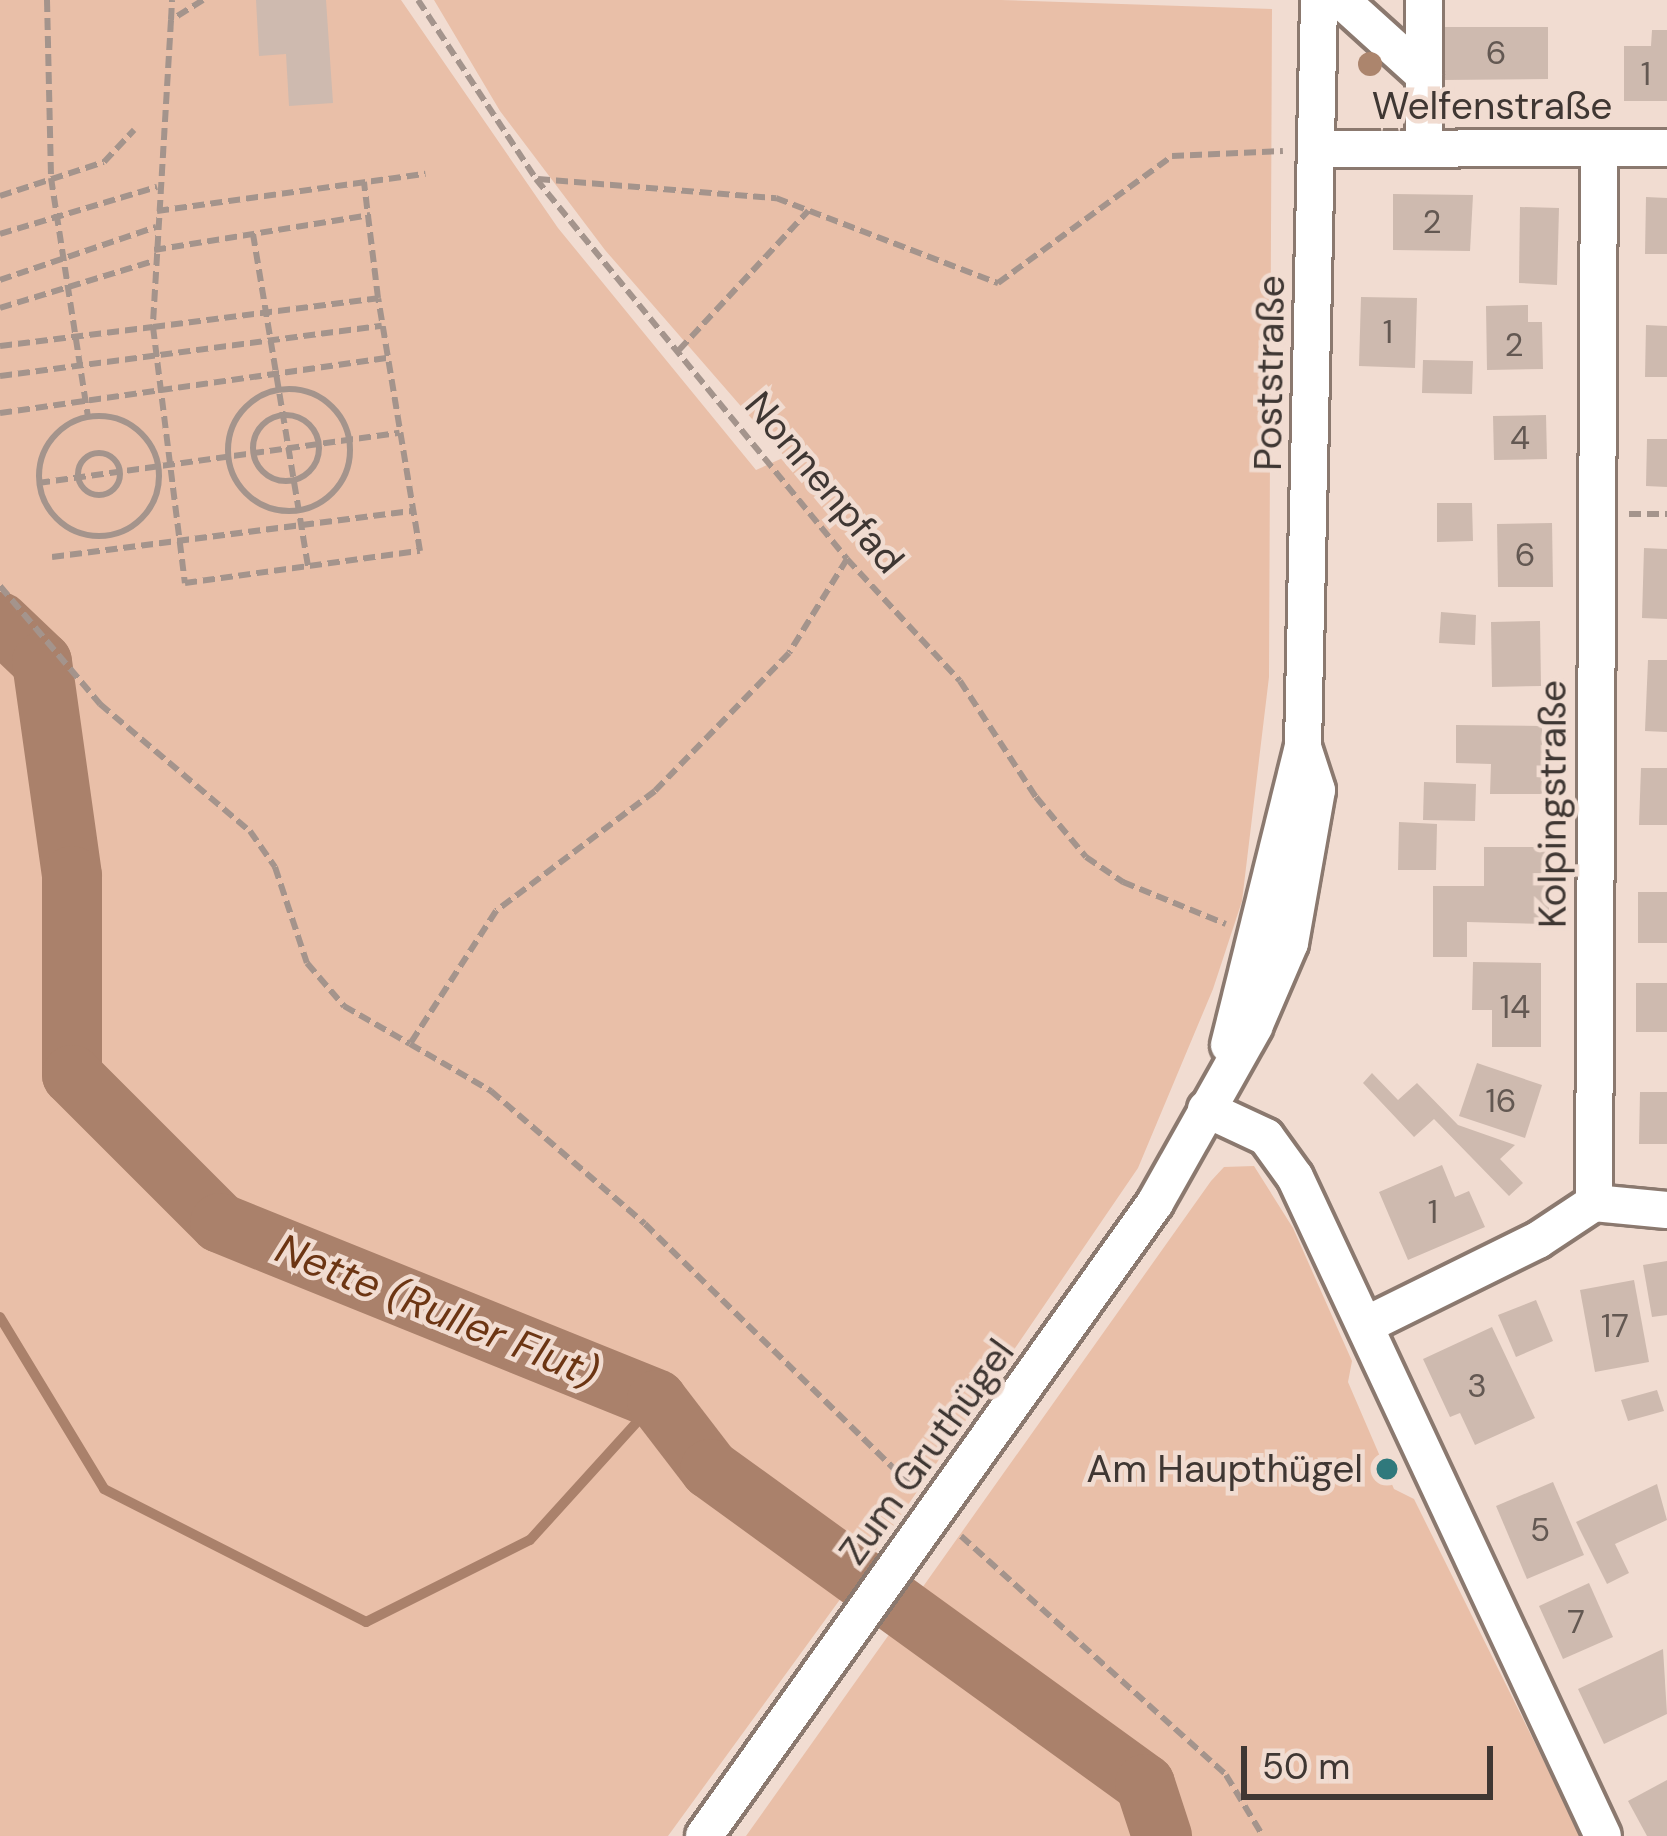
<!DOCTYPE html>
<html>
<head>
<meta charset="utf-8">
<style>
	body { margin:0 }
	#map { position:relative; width:1667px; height:1836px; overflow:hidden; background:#f1dcd1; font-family:"DM Sans",sans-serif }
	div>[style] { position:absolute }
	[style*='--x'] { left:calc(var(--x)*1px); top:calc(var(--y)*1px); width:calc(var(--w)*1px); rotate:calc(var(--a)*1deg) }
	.green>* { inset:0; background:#e9bfa8 }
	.stream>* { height:10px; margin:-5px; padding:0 5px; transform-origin:5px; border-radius:5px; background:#aa816b }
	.river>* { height:60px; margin:-30px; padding:0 30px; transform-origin:30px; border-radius:30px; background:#aa816b }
	.building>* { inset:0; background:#cebaaf }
	.path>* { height:6px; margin-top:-3px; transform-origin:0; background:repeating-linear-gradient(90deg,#a4948c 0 12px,transparent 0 18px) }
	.path>.ring { margin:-3px; padding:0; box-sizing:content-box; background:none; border:6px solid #a4948c; border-radius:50% }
	.roads { filter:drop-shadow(3px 0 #8b796f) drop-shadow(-3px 0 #8b796f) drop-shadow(0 3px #8b796f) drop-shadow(0 -3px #8b796f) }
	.minor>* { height:36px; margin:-18px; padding:0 18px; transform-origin:18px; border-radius:18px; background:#fff }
	.trees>* { width:24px; height:24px; margin:-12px; border-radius:50%; background:#ac856d }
	.dots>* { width:33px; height:33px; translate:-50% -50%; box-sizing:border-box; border:6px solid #f1dcd1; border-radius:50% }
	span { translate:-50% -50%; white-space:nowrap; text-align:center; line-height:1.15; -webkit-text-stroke:9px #f1dcd1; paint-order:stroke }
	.number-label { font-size:33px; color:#635852 }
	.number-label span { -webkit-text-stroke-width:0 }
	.street-label { font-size:39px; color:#3f3733 }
	.poi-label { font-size:39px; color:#3f3733 }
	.right { translate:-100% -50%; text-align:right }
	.water-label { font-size:42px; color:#6c3513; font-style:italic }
	.scale { position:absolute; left:1241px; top:1746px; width:252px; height:54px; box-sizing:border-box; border:6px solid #3f3733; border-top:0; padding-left:15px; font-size:36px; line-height:42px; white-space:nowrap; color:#3f3733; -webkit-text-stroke:9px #f1dcd1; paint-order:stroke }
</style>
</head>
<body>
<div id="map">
	<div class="green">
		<div style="clip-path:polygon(0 0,401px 0,558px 228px,756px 470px,785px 457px,605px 250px,500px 111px,434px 0,1001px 0,1272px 9px,1269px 677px,1242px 901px,1213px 989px,1138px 1168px,897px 1521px,668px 1836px,0 1836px)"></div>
		<div style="clip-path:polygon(1254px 1166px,1293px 1228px,1352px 1361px,1348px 1382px,1394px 1489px,1414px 1499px,1581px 1836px,746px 1836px,1211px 1181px,1224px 1167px)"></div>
	</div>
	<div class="stream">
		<div style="--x:0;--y:1317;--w:201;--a:58.8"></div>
		<div style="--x:104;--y:1489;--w:294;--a:26.9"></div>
		<div style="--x:366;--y:1622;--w:183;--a:-26.6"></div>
		<div style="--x:530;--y:1540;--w:189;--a:-47.8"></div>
	</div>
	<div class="river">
		<div style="--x:0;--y:622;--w:58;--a:43.6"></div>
		<div style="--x:42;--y:662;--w:216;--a:82"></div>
		<div style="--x:72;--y:876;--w:199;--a:90"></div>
		<div style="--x:72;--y:1075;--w:209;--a:45"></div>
		<div style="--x:220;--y:1223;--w:471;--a:22"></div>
		<div style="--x:657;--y:1400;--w:87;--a:52.5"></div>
		<div style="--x:710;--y:1469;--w:537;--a:35.91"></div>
		<div style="--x:1145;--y:1784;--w:55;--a:71.9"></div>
	</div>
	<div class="building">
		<div style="clip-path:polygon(256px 0,326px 0,333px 103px,289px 106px,286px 54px,259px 56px)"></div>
		<div style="clip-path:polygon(1443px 27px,1548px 27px,1548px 79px,1443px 80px)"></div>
		<div style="clip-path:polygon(1652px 30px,1667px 30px,1667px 101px,1624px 101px,1624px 46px,1651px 46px)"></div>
		<div style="clip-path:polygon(1393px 194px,1473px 195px,1470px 251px,1393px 250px)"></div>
		<div style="clip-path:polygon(1646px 197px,1667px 198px,1667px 254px,1645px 254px)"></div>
		<div style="clip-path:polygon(1520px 207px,1559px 208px,1557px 285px,1519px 283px)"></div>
		<div style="clip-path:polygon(1361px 297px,1417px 298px,1415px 368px,1359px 366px)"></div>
		<div style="clip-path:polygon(1528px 305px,1528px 322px,1542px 322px,1543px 369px,1487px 370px,1486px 306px)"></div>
		<div style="clip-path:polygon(1646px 325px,1667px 326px,1667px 377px,1645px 377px)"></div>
		<div style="clip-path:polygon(1423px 360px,1473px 361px,1472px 394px,1422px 393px)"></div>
		<div style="clip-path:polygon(1546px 415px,1547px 459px,1494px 460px,1493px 416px)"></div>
		<div style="clip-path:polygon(1647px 439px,1667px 439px,1667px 487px,1646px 486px)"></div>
		<div style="clip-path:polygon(1437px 503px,1472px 503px,1473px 541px,1437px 542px)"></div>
		<div style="clip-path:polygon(1552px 523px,1553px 587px,1498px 587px,1497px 524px)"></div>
		<div style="clip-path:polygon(1644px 548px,1667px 549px,1667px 619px,1642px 618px)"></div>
		<div style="clip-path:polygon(1441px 612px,1476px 615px,1475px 645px,1439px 643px)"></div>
		<div style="clip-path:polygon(1540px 621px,1541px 686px,1492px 687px,1491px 622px)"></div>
		<div style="clip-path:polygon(1648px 660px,1667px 660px,1667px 732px,1645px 731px)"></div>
		<div style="clip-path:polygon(1456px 725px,1542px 726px,1542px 794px,1490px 794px,1491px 764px,1456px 763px)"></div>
		<div style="clip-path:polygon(1641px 768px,1667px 768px,1667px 825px,1639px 825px)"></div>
		<div style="clip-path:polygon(1424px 782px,1476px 784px,1475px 821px,1423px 820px)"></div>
		<div style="clip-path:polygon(1399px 822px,1437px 824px,1436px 870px,1398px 870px)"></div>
		<div style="clip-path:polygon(1484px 847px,1549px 847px,1549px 924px,1467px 922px,1467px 957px,1433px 957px,1433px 886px,1484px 886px)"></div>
		<div style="clip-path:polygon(1638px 892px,1667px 892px,1667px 943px,1638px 943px)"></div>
		<div style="clip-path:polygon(1473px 962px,1541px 963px,1541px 1047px,1492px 1047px,1492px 1010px,1472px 1010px)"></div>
		<div style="clip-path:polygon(1636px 983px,1667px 983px,1667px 1032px,1636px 1032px)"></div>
		<div style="clip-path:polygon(1477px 1063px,1542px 1085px,1525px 1138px,1459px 1116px)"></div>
		<div style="clip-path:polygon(1372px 1073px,1398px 1100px,1417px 1083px,1458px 1125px,1515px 1145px,1500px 1159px,1523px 1183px,1509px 1196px,1434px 1119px,1414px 1137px,1363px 1083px)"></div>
		<div style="clip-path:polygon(1640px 1092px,1667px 1092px,1667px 1144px,1639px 1144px)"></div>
		<div style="clip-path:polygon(1442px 1165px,1455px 1197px,1469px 1191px,1485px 1227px,1408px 1260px,1379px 1192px)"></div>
		<div style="clip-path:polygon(1667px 1261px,1667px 1315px,1652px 1317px,1643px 1265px)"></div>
		<div style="clip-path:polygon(1634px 1280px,1649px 1362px,1595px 1372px,1580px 1290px)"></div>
		<div style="clip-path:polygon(1536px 1300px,1553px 1341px,1516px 1357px,1498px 1315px)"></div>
		<div style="clip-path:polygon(1492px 1327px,1535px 1418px,1475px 1445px,1460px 1413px,1450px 1417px,1423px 1359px)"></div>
		<div style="clip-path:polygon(1657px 1390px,1664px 1411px,1628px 1421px,1621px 1400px)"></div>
		<div style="clip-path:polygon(1553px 1482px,1584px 1555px,1527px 1579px,1496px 1506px)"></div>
		<div style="clip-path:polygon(1657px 1484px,1667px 1520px,1615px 1544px,1629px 1573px,1607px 1584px,1576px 1522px)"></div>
		<div style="clip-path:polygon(1589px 1583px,1613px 1637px,1563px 1659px,1539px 1606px)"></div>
		<div style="clip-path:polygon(1663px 1649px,1667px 1714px,1604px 1744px,1578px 1689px)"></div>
		<div style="clip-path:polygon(1667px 1780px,1667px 1836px,1647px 1836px,1628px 1801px)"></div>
	</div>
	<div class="path">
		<div style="--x:47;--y:0;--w:178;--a:88.7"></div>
		<div style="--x:51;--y:178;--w:241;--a:81.2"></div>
		<div style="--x:203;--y:0;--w:38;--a:148"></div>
		<div style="--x:171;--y:20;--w:308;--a:93.4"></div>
		<div style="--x:153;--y:327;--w:227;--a:-7.3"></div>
		<div style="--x:378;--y:298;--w:117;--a:-96.9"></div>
		<div style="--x:418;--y:0;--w:214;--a:56.6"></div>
		<div style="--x:536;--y:179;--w:491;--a:50.7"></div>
		<div style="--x:847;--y:559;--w:166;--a:47.2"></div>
		<div style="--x:960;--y:681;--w:139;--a:56.8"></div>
		<div style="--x:1036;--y:797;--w:78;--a:50.2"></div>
		<div style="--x:1086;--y:857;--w:45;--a:34"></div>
		<div style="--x:1123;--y:882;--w:111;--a:22.2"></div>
		<div style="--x:171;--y:20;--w:20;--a:-87"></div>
		<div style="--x:538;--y:179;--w:239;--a:4.6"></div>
		<div style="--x:776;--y:198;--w:238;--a:21"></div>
		<div style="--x:998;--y:283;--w:215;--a:-36.1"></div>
		<div style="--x:1172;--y:156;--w:111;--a:-2.6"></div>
		<div style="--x:0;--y:196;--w:109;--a:-18.1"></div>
		<div style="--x:104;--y:162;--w:44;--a:-46.8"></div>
		<div style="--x:157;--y:211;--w:271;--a:-7.9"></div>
		<div style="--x:0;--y:234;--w:164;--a:-16.7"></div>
		<div style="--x:253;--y:234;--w:337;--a:80.6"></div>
		<div style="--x:154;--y:250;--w:219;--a:-9.2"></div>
		<div style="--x:0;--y:280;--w:165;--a:-18.8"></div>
		<div style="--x:0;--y:308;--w:161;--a:-17"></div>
		<div style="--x:0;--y:346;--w:154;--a:-7.1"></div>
		<div style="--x:153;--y:327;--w:258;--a:82.9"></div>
		<div style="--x:185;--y:583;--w:237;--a:-7.8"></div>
		<div style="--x:420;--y:551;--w:256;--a:-99.4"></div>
		<div style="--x:679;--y:350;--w:190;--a:-47.1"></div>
		<div style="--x:0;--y:376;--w:385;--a:-7.5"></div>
		<div class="ring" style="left:228px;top:389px;width:116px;height:116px"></div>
		<div style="--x:0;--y:413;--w:392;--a:-8.1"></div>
		<div class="ring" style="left:253px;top:415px;width:60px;height:60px"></div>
		<div class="ring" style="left:39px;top:416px;width:114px;height:114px"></div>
		<div class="ring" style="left:78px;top:453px;width:36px;height:36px"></div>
		<div style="--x:38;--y:483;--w:365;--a:-7.9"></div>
		<div style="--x:1629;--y:514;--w:38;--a:0"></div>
		<div style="--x:52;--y:557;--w:364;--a:-7.3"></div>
		<div style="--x:847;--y:559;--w:110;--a:121.7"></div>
		<div style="--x:789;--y:653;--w:192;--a:134.2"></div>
		<div style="--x:655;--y:791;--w:199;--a:143"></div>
		<div style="--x:496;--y:911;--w:158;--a:122.9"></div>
		<div style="--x:410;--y:1044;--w:94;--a:30.1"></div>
		<div style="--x:491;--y:1091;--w:203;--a:40.8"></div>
		<div style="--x:645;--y:1224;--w:377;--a:44.5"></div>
		<div style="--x:0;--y:586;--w:155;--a:49.7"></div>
		<div style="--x:100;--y:704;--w:197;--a:40.3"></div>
		<div style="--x:250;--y:831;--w:44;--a:55.2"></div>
		<div style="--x:275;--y:867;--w:101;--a:71.6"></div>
		<div style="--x:307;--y:963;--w:57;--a:49.3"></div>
		<div style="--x:344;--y:1006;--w:76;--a:29.9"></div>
		<div style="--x:961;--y:1536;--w:357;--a:42"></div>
		<div style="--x:1226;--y:1775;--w:71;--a:58.8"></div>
	</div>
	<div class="roads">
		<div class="minor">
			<div style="--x:1341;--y:0;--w:112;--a:42.1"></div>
			<div style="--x:1424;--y:0;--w:147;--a:90"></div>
			<div style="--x:1317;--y:149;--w:350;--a:-0.2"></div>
			<div style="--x:1229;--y:1045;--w:307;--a:-76.1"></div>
			<div style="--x:1206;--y:1109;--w:66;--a:25"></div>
			<div style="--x:1266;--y:1137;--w:49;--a:54.1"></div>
			<div style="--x:1295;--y:1177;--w:727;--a:64.95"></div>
			<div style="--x:1594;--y:1203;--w:73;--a:5.5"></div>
			<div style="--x:1368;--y:1324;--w:190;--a:-26.3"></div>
			<div style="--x:1538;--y:1240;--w:67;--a:-33.5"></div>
			<div style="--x:1594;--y:1203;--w:1055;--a:-89.73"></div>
			<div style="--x:704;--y:1836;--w:777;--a:-54.53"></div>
			<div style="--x:1155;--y:1203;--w:202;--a:-60.6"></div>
			<div style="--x:1254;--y:1027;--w:91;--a:-66.8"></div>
			<div style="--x:1290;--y:943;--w:155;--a:-80"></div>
			<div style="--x:1317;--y:790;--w:45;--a:-108"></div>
			<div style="--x:1303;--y:747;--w:747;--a:-88.77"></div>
		</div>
	</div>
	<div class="trees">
		<div style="left:1370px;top:64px"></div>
	</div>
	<div class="dots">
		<div style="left:1387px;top:1469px;background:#30797c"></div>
	</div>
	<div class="number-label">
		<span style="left:1496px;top:53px">6</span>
		<span style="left:1646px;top:74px">1</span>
		<span style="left:1432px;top:222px">2</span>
		<span style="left:1388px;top:332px">1</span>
		<span style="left:1514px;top:345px">2</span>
		<span style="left:1520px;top:438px">4</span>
		<span style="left:1525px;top:555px">6</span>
		<span style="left:1515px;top:1007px">14</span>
		<span style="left:1501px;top:1101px">16</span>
		<span style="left:1433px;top:1212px">1</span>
		<span style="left:1615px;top:1326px">17</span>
		<span style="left:1477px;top:1386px">3</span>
		<span style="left:1540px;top:1530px">5</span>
		<span style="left:1576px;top:1622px">7</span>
	</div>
	<div class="street-label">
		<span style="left:1492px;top:106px">Welfenstraße</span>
		<span style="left:1270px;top:373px;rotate:-89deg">Poststraße</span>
		<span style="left:824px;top:483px;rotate:50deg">Nonnenpfad</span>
		<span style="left:1553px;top:804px;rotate:-90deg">Kolpingstraße</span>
		<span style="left:927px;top:1452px;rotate:-54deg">Zum Gruthügel</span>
	</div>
	<div class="poi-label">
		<span class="right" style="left:1363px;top:1469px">Am Haupthügel</span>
	</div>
	<div class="water-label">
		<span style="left:437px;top:1311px;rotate:22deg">Nette (Ruller Flut)</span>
	</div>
	<div class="scale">50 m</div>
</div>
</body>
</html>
